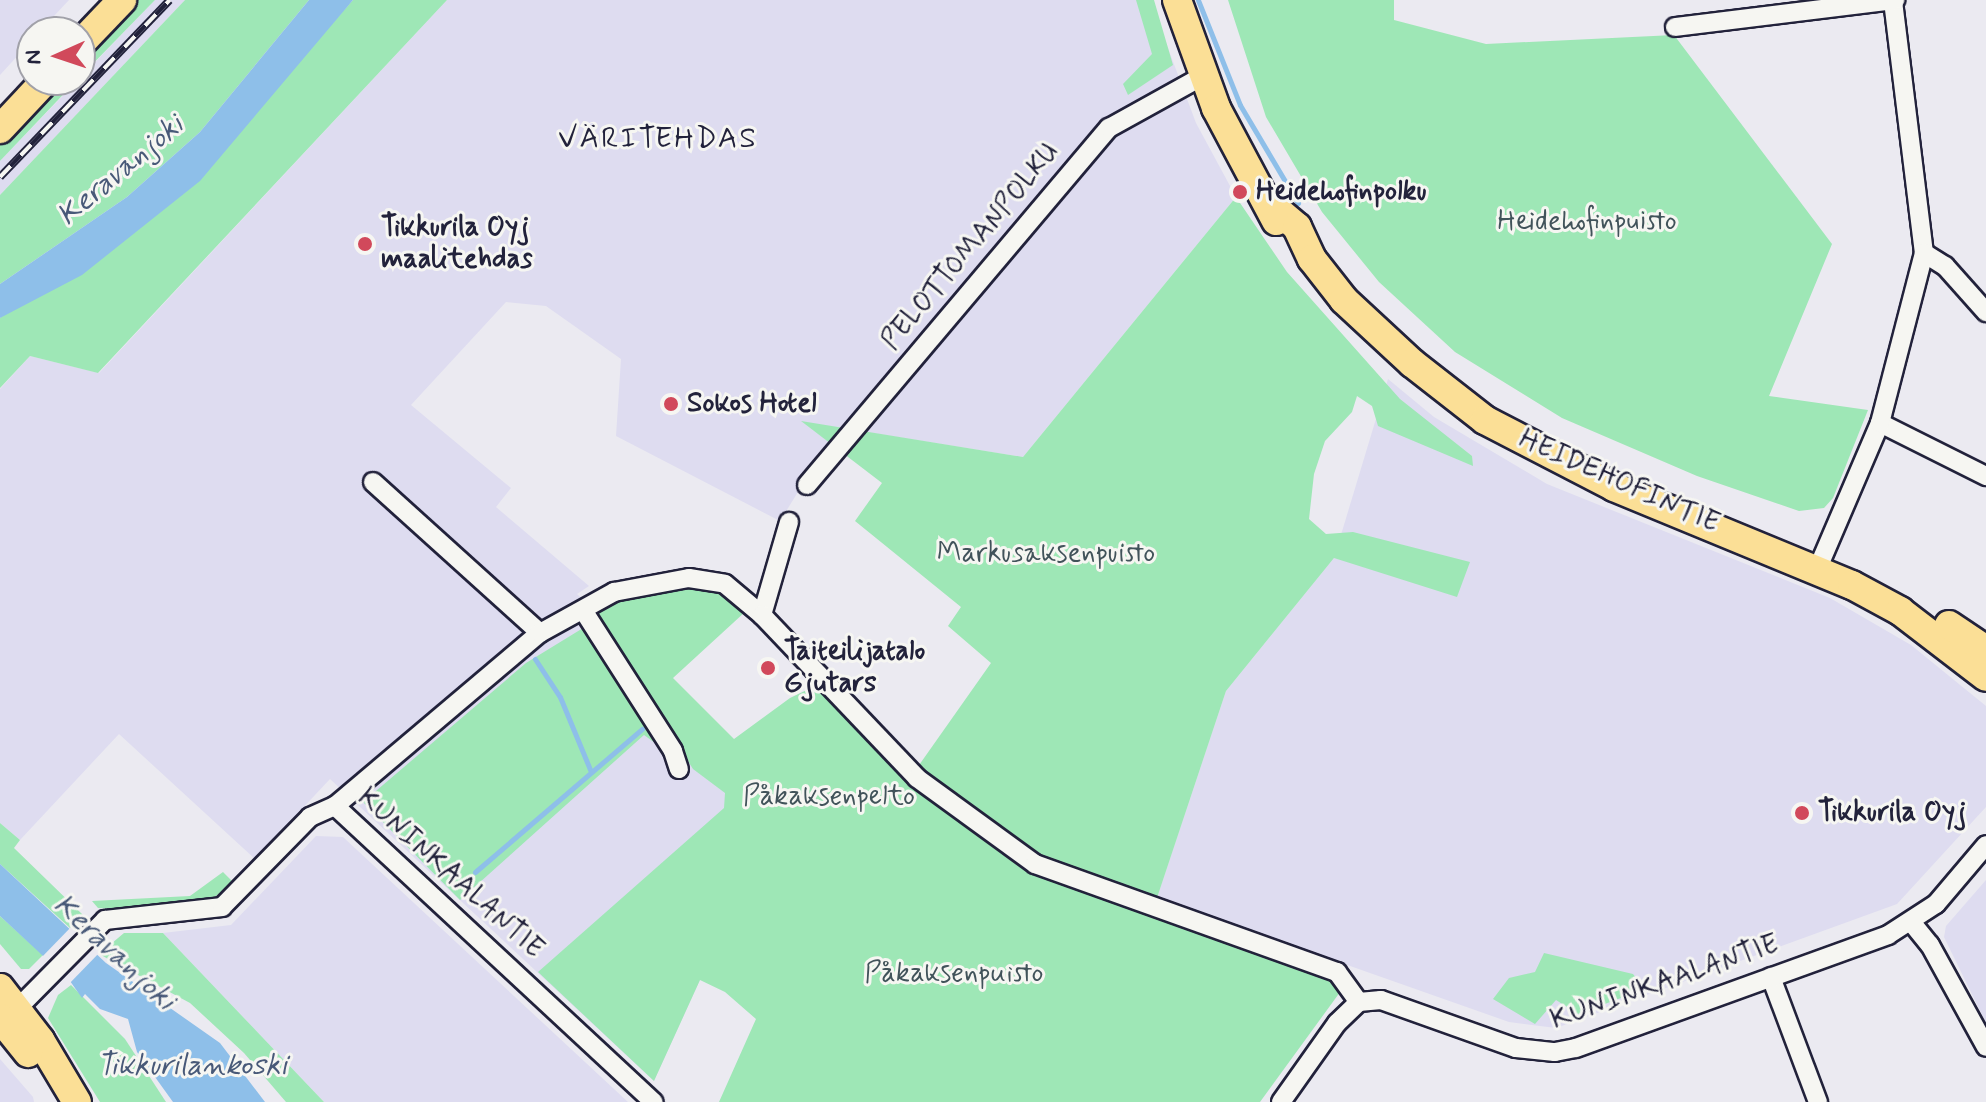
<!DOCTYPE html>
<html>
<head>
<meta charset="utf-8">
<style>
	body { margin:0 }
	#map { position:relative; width:1986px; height:1102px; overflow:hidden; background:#ebeaf1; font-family:Mynerve,sans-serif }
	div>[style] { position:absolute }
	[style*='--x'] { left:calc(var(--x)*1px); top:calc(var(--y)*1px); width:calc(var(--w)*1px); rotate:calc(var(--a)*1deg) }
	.built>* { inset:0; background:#dedcf0 }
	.green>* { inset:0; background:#9ee7b6 }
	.water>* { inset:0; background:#8ebfe9 }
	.pier>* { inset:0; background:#ebeaf1 }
	.stream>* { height:5px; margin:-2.5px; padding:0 2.5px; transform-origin:2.5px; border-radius:2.5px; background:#8ebfe9 }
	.roads { filter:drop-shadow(2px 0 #22223b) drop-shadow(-2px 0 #22223b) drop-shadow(0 2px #22223b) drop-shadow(0 -2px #22223b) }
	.minor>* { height:18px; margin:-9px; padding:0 9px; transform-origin:9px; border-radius:9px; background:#f6f6f2 }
	.primary>* { height:28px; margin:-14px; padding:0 14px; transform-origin:14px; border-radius:14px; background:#fbdf96 }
	.rail>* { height:8px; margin-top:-4px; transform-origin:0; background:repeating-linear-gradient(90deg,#f6f6f2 0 15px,#22223b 0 30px); box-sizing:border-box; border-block:2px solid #22223b }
	.dots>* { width:22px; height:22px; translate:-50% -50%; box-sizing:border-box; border:4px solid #f6f6f2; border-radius:50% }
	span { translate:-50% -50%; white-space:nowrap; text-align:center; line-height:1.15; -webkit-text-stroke:6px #f6f6f2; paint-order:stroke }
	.poi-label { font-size:28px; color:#22223b; font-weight:700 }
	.left { translate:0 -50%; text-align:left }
	.park-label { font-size:28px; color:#41535a }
	.street-label { font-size:28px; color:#22223b }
	.neighbourhood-label { font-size:30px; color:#22223b; letter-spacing:2px }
	.water-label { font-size:30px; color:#485978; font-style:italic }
	.north { position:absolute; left:16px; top:16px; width:80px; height:80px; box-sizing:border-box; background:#f6f6f2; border:2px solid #a1a1a9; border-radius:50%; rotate:267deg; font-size:22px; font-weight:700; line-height:32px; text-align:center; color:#22223b }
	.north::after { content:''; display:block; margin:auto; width:28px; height:36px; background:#d1495b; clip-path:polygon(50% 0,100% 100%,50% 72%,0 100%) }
</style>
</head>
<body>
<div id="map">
	<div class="built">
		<div style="clip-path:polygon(0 0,69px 0,39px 32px,32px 32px,32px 40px,0 75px)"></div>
		<div style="clip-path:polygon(155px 0,185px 0,0 195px,0 161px)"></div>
		<div style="clip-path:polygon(447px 0,1150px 0,1196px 123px,1236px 197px,1023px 457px,803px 422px,829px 442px,780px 521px,616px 436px,621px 359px,546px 306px,506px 302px,411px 405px,511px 488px,496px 507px,589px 586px,577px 594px,748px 753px,703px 973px,654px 1081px,330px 779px,255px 859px,119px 734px,20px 840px,0 823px,0 389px,30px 356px,99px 373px)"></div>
		<div style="clip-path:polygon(1388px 379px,1434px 417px,1547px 484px,1830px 598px,1911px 645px,1986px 706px,1986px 807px,1897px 904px,1556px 1028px,1509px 1022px,1157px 898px,1226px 691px,1334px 558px)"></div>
		<div style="clip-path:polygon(316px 836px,343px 837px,628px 1102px,324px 1102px,163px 933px,231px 925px)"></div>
		<div style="clip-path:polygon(1986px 880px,1986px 1023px,1944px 937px,1946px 926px)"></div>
		<div style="clip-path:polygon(0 1059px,33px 1097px,34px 1102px,0 1102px)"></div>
	</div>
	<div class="green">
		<div style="clip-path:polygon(134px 0,155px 0,80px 77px,80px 57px)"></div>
		<div style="clip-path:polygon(185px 0,309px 0,200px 132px,127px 197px,0 284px,0 195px)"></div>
		<div style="clip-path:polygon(353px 0,447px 0,98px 373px,30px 356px,0 388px,0 318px,288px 73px)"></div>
		<div style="clip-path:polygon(1136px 0,1154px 0,1173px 65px,1128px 95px,1123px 84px,1152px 54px)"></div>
		<div style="clip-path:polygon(1228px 0,1394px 0,1394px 20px,1486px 44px,1674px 35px,1832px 244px,1769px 396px,1868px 410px,1833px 498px,1824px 508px,1799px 511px,1697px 476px,1562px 418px,1455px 352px,1379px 282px,1322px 212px,1266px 117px)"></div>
		<div style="clip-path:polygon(59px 80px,77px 80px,0 161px,0 142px)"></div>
		<div style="clip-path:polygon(1236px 197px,1287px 272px,1400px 399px,1472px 456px,1473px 466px,1378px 426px,1372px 406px,1357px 396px,1352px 412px,1325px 441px,1314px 474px,1309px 519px,1326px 534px,1353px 532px,1470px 562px,1457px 597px,1334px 558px,1226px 691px,1157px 898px,1037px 855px,917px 768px,991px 663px,948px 626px,961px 607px,855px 521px,882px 483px,801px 421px,1023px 457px)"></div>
		<div style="clip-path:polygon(681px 585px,722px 594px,745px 612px,673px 678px,734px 739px,790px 698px,813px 687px,825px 697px,832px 693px,1010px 851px,1334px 975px,1343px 988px,1260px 1102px,719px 1102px,756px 1019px,725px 992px,700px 980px,654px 1081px,538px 972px,724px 808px,725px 793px,693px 769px,593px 609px)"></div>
		<div style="clip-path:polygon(588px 625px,655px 734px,655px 743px,644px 735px,460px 900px,363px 802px,526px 663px)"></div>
		<div style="clip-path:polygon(0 823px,20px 840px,14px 848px,83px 915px,70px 928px,0 864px)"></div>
		<div style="clip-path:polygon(223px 872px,234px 883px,203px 905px,111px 909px,98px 908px,92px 901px,190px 896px)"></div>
		<div style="clip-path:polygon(0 916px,43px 955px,29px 969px,21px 969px,0 944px)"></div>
		<div style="clip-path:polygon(124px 933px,163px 933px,324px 1102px,286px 1102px,244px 1053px,190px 1003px,99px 954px)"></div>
		<div style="clip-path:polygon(1544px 953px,1633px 974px,1645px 989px,1578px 1014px,1556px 1000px,1535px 1024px,1493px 999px,1509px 978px,1535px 972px)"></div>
		<div style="clip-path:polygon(71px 985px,125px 1039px,166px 1102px,100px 1102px,48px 1018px,58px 995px)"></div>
	</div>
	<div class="water">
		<div style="clip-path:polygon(309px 0,353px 0,200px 181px,82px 275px,0 318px,0 284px,127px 197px,200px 132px)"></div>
		<div style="clip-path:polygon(0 864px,106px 963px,220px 1043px,265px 1102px,173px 1102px,137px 1052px,128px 1019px,100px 1009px,85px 994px,82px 998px,70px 981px,0 916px)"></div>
	</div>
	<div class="pier">
		<div style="clip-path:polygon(73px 925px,101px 951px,67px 986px,40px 959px)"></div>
	</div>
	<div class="stream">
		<div style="--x:1198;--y:0;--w:113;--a:68.2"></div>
		<div style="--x:1240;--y:105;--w:114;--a:59.4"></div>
		<div style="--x:535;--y:659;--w:45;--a:56.7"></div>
		<div style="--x:560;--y:697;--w:81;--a:67.5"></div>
		<div style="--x:475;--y:872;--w:220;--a:-40.6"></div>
	</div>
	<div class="roads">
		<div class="minor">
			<div style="--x:1893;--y:1;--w:254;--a:83"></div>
			<div style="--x:1924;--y:253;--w:25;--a:32"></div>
			<div style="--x:1945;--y:266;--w:62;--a:48.3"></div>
			<div style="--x:1675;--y:27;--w:222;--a:-7"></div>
			<div style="--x:1880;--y:423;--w:119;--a:26.6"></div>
			<div style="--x:373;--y:482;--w:225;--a:42.1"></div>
			<div style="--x:807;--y:485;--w:468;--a:-49.8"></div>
			<div style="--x:1109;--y:128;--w:107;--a:-29"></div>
			<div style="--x:1817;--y:570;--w:160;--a:-66.8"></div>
			<div style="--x:1880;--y:423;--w:176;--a:-75.5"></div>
			<div style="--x:583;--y:610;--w:167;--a:57.4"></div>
			<div style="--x:673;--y:751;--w:19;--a:72"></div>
			<div style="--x:762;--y:615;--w:97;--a:-73.8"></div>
			<div style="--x:335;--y:806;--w:435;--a:42.9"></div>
			<div style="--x:1912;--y:923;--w:28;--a:51"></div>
			<div style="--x:1930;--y:945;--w:116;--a:61.2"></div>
			<div style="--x:1771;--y:977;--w:134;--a:69.4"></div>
			<div style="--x:11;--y:1015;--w:134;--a:-45.3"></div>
			<div style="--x:105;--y:920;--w:118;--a:-6.3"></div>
			<div style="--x:222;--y:907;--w:126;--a:-45.6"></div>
			<div style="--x:310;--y:817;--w:27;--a:-24"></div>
			<div style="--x:335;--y:806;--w:268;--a:-40.2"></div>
			<div style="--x:540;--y:633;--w:85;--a:-29"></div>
			<div style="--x:614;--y:592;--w:76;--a:-10.6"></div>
			<div style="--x:689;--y:578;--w:36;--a:9"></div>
			<div style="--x:725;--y:584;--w:48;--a:40"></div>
			<div style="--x:762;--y:615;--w:225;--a:46.4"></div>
			<div style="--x:917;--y:778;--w:146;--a:36.1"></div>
			<div style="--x:1035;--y:864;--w:321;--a:19.7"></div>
			<div style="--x:1337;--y:972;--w:37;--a:54"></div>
			<div style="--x:1281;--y:1102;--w:97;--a:-54.7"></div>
			<div style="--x:1337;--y:1023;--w:30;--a:-44"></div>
			<div style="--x:1359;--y:1002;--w:22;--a:-5"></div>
			<div style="--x:1381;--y:1000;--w:143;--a:19.6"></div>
			<div style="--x:1516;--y:1048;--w:39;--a:6"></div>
			<div style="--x:1555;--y:1052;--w:21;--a:-11"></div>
			<div style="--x:1576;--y:1048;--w:332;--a:-19.9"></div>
			<div style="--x:1888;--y:935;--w:57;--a:-32.9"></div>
			<div style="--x:1936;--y:904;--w:77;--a:-49.7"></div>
		</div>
		<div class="primary">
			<div style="--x:1177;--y:0;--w:115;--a:70.1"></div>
			<div style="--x:1216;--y:108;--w:128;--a:62"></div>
			<div style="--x:80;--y:44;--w:61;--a:-46.3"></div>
			<div style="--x:0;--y:129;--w:67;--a:-46.8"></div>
			<div style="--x:1271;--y:205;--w:34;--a:40"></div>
			<div style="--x:1297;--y:227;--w:35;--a:65"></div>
			<div style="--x:1312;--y:259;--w:52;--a:52"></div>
			<div style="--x:1344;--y:300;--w:93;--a:42.8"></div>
			<div style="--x:1412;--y:363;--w:93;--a:38"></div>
			<div style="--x:1485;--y:420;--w:145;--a:27.4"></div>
			<div style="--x:1614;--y:487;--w:257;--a:22.4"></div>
			<div style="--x:1852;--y:585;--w:55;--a:28.4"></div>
			<div style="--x:1900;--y:611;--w:108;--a:37.5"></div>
			<div style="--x:1949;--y:625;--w:45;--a:34"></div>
			<div style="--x:0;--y:988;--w:66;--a:52.4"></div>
			<div style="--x:40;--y:1040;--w:72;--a:59.2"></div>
			<div style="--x:0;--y:1018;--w:45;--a:51.3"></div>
		</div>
	</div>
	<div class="rail">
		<div style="--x:0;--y:177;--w:245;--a:-46.2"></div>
	</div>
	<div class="dots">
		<div style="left:1240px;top:192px;background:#d1495b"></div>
		<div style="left:365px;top:244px;background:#d1495b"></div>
		<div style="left:671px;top:404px;background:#d1495b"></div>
		<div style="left:768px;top:668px;background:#d1495b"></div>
		<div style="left:1802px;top:813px;background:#d1495b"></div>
	</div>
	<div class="poi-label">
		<span class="left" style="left:1256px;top:192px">Heidehofinpolku</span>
		<span class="left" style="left:381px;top:244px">Tikkurila Oyj<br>maalitehdas</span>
		<span class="left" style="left:687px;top:404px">Sokos Hotel</span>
		<span class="left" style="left:784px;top:668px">Taiteilijatalo<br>Gjutars</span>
		<span class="left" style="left:1818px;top:813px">Tikkurila Oyj</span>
	</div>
	<div class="park-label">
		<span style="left:1587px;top:222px">Heidehofinpuisto</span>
		<span style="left:1046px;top:554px">Markusaksenpuisto</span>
		<span style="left:829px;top:797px">Påkaksenpelto</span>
		<span style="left:954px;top:974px">Påkaksenpuisto</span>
	</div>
	<div class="street-label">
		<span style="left:971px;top:247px;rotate:-50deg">PELOTTOMANPOLKU</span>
		<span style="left:1619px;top:482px;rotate:24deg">HEIDEHOFINTIE</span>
		<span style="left:450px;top:874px;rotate:42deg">KUNINKAALANTIE</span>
		<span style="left:1665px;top:983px;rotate:-19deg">KUNINKAALANTIE</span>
	</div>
	<div class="neighbourhood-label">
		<span style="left:658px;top:139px">VÄRITEHDAS</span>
	</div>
	<div class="water-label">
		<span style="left:121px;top:171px;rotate:-40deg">Keravanjoki</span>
		<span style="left:114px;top:953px;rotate:43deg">Keravanjoki</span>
		<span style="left:192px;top:1066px">Tikkurilankoski</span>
	</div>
	<div class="north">N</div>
</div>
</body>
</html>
